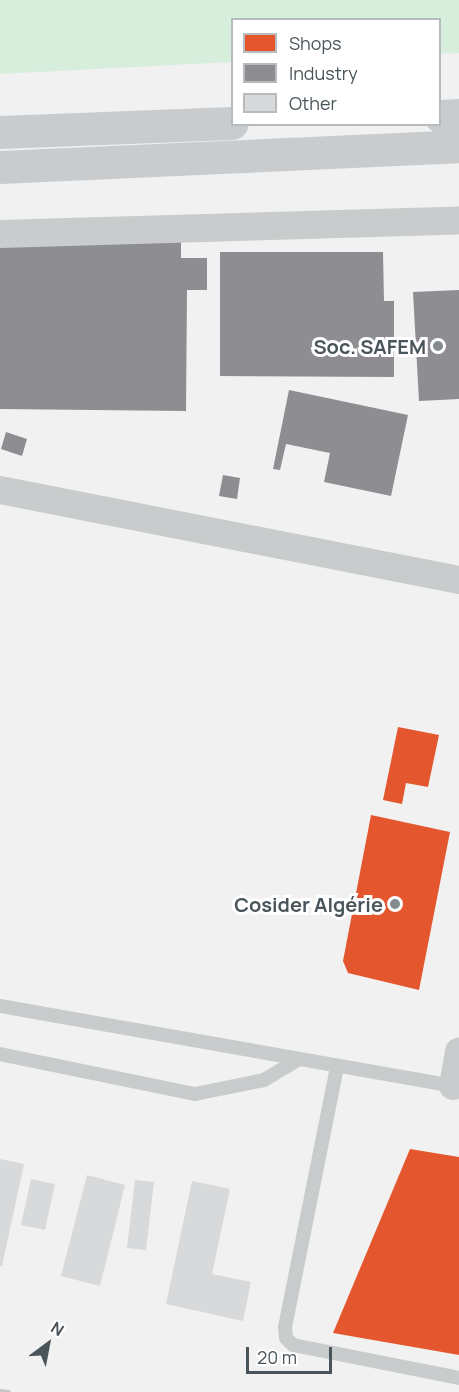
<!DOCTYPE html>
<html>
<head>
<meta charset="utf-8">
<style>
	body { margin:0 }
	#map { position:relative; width:459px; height:1392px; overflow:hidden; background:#f1f1f1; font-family:Manrope,sans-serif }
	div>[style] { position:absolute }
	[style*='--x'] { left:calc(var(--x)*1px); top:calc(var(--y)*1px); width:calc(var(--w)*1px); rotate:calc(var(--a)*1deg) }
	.green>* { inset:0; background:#d8eedd }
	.shops>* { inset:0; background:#e4572e }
	.industry>* { inset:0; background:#8d8d92 }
	.building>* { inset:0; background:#d7d9da }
	.service>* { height:14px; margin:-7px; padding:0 7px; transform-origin:7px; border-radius:7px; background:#c9cccc }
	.minor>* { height:28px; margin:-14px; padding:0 14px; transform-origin:14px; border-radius:14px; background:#c9cccc }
	.secondary>* { height:33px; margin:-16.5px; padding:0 16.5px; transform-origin:16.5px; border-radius:16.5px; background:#c9ccce }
	.rail>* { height:4.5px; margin:-2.25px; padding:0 2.25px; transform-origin:2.25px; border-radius:2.25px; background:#c5c6c7 }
	.dots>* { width:16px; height:16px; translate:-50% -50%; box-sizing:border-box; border:3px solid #fff; border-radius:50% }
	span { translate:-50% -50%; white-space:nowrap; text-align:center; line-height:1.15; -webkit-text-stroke:6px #fff; paint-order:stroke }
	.poi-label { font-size:20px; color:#4a555b; font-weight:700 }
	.right { translate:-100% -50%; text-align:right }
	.legend { position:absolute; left:231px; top:18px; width:210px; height:108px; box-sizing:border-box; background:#fff; border:2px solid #b7bbbd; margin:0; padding:8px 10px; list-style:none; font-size:18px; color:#4a555b }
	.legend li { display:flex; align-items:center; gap:12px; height:30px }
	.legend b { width:30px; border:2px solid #b7bbbd }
	.north { position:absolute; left:18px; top:1314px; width:60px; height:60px; -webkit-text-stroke:4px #fff; paint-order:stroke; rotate:32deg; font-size:16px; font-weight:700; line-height:24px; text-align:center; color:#4a555b }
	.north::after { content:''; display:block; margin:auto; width:21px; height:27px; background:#4a555b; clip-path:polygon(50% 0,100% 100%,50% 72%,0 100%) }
	.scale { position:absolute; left:246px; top:1347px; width:86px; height:27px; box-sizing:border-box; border:3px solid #4a555b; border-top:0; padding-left:8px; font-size:18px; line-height:21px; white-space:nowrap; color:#4a555b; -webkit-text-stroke:4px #fff; paint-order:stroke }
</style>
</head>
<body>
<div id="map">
	<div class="green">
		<div style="clip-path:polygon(0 0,459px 0,459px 53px,440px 54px,440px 20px,232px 20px,232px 62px,0 74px)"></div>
	</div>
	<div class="shops">
		<div style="clip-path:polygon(398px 727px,439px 735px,428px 787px,406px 783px,402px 804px,383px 800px)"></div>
		<div style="clip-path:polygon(371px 815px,450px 832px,419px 990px,348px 973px,343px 961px)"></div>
		<div style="clip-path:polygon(410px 1149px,459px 1157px,459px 1355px,333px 1333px)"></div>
	</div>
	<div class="industry">
		<div style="clip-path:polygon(0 239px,181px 241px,181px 258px,207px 258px,207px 290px,187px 290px,186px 411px,0 409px)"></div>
		<div style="clip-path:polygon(220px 252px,383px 252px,384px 301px,394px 301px,394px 377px,220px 376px)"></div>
		<div style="clip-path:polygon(459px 290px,459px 399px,419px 401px,413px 292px)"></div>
		<div style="clip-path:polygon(289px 390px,408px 415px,391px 496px,324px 482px,330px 453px,286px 444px,280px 470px,273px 469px)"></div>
		<div style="clip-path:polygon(6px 432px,27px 439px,22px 456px,1px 449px)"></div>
		<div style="clip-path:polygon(223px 475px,240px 478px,237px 499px,219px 496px)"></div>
	</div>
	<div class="building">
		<div style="clip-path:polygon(0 1159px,24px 1164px,2px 1266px,0 1266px)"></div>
		<div style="clip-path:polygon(87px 1175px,125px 1185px,100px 1286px,61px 1276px)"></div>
		<div style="clip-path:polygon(31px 1179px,55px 1184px,45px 1230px,21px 1225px)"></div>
		<div style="clip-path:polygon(135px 1180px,154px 1182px,146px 1250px,127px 1248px)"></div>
		<div style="clip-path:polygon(192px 1181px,230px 1189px,212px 1274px,251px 1282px,243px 1321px,166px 1304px)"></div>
	</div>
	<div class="service">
		<div style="--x:0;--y:1006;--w:463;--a:10"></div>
		<div style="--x:0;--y:1054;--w:199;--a:11.6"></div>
		<div style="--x:195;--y:1094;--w:70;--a:-11.5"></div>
		<div style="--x:264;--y:1080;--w:37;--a:-31"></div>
		<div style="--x:337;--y:1067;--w:265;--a:101.3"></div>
		<div style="--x:285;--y:1327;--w:11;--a:85"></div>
		<div style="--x:286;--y:1338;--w:10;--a:45"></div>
		<div style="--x:293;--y:1345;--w:169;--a:11.2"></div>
	</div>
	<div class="minor">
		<div style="--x:0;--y:234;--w:459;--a:-1.7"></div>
		<div style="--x:0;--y:490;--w:468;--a:11.1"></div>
		<div style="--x:453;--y:1086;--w:35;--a:-80"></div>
	</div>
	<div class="secondary">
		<div style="--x:440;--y:116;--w:19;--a:-3"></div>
		<div style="--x:0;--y:132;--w:232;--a:-2.2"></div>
		<div style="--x:0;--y:167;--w:459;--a:-2.6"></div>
	</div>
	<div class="rail">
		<div style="--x:0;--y:1391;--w:8;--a:7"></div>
	</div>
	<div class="dots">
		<div style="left:438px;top:346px;background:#848c90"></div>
		<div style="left:395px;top:904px;background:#848c90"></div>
	</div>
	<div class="poi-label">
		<span class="right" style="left:426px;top:346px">Soc. SAFEM</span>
		<span class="right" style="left:383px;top:904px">Cosider Algérie</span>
	</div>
	<ul class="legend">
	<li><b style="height:16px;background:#e4572e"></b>Shops</li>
	<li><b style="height:16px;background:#8d8d92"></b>Industry</li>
	<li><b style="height:16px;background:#d7d9da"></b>Other</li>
	</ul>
	<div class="north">N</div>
	<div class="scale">20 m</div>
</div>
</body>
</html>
